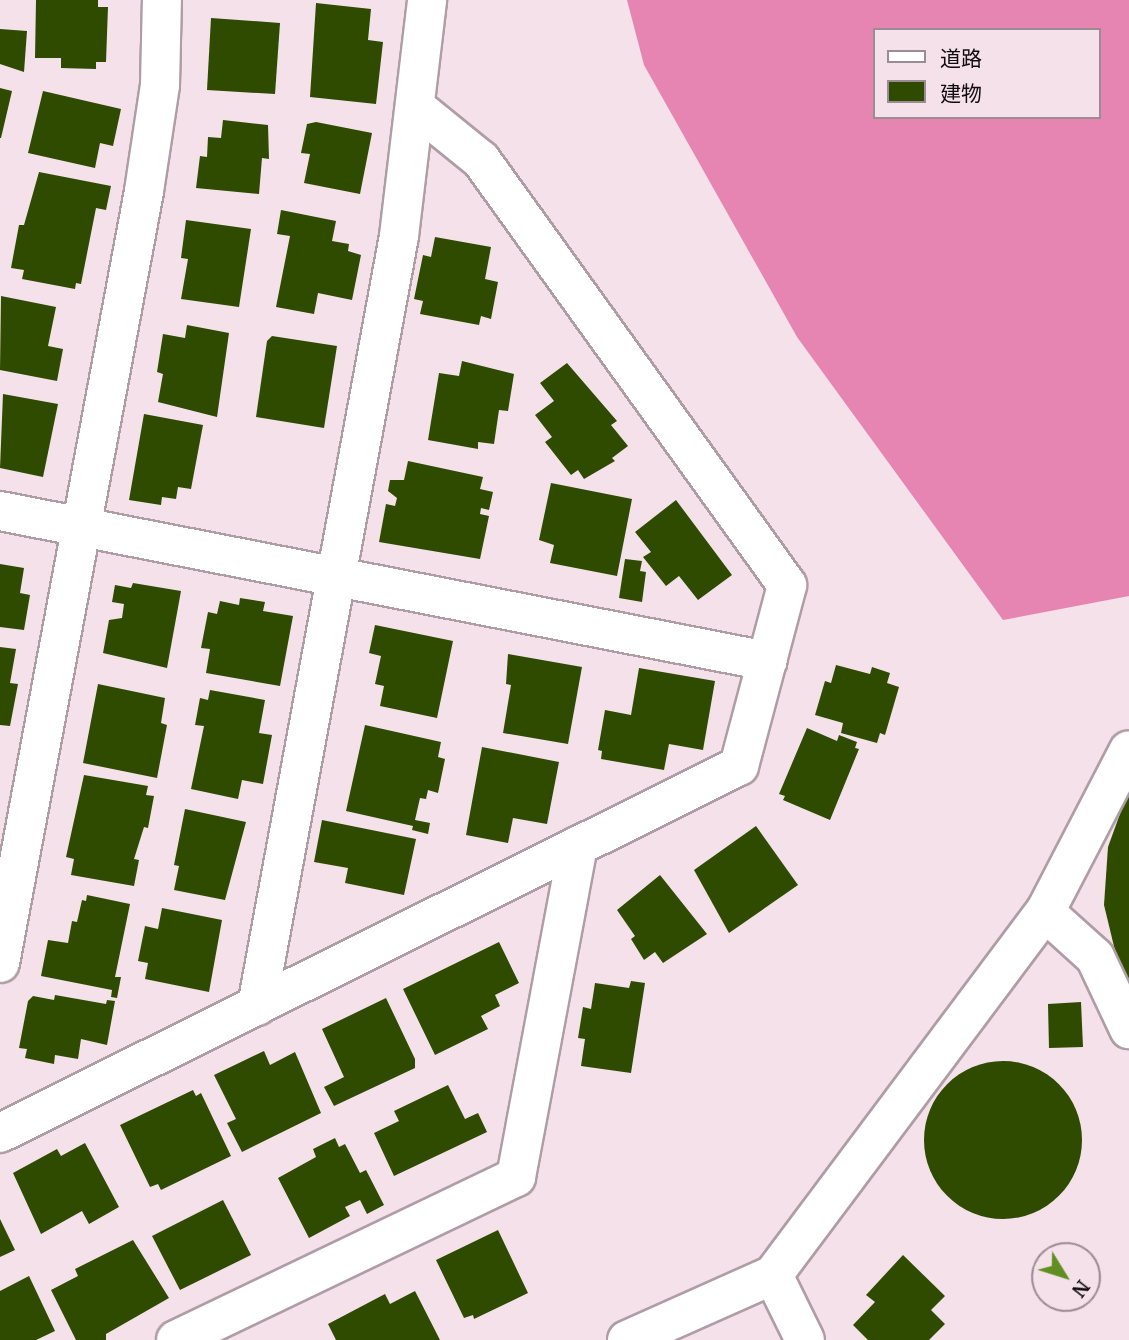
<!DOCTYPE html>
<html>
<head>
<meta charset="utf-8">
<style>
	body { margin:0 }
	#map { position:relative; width:1129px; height:1340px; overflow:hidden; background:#f5e1e9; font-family:Merriweather,"Noto Sans JP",serif }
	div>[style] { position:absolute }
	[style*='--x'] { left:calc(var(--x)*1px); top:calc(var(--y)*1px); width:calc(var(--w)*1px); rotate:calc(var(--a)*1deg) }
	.forest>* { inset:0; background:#e685b1 }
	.building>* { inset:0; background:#2e4b00 }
	.round { border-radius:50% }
	.roads { filter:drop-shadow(2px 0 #af9da4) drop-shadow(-2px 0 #af9da4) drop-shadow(0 2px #af9da4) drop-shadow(0 -2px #af9da4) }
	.minor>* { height:38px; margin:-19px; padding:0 19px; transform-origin:19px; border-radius:19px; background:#fff }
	span { translate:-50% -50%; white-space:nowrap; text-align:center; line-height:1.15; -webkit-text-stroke:7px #f5e1e9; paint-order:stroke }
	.legend { position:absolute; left:873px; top:28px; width:228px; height:91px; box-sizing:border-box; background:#f5e1e9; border:2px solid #9a8c92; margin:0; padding:9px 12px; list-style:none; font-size:21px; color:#120c0f }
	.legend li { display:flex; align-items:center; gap:14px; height:35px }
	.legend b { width:35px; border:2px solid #9a8c92 }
	.north { position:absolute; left:1031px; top:1242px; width:70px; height:70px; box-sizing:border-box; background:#f5e1e9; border:2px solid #9a8c92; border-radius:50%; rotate:128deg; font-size:19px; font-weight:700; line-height:28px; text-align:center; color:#120c0f }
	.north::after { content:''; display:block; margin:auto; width:24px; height:32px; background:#618e22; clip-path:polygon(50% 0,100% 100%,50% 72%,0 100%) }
</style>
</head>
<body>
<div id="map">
	<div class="forest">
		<div style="clip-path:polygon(evenodd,627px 0,1129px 0,1129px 596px,1003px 620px,797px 337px,644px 65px,627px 0,875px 30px,1099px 30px,1099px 117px,875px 117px,875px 30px)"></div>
	</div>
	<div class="building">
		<div style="clip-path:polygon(36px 0,98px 0,98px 7px,108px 7px,106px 62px,96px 62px,96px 69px,61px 68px,61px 58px,35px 58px)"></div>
		<div style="clip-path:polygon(316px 3px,371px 9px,368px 40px,383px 42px,376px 104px,310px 97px)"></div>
		<div style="clip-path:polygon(211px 18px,280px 23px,275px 94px,207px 90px)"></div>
		<div style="clip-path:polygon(0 29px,27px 31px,24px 72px,0 64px)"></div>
		<div style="clip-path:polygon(0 88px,12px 91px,1px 138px,0 138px)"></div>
		<div style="clip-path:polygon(43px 91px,121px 109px,113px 146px,100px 143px,95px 168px,28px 153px)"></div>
		<div style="clip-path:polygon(223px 120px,268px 125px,269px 159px,262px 158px,259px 194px,196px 188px,200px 156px,207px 157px,208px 137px,221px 138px)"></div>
		<div style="clip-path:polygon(316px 122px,372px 133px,360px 194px,304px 183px,310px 154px,301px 153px,307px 124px)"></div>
		<div style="clip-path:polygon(39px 172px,111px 186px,106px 210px,96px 208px,81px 284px,76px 283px,75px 289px,22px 279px,24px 270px,11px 268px,19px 225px,24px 225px)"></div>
		<div style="clip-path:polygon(281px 210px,336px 221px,332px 241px,349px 244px,348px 251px,361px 255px,352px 300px,318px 293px,314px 314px,276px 307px,290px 236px,277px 234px)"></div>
		<div style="clip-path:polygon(186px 220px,251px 229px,239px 307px,181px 299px,188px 259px,181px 258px)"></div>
		<div style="clip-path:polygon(435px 237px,491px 247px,485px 279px,498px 282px,491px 319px,481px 316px,479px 325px,420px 314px,423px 301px,414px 299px,423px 255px,431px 257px)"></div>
		<div style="clip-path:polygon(1px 296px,56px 307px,48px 346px,63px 349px,57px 381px,0 370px)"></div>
		<div style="clip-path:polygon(187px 325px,229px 333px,217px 417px,158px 402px,163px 374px,157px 372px,163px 334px,185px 338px)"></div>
		<div style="clip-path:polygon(272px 336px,337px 346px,324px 428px,256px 417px,267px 341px)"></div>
		<div style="clip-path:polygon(462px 361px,514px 374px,508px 411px,499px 410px,494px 444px,478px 442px,478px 449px,428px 440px,439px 373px,459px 376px)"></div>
		<div style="clip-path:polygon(567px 363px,617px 421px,611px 425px,628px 446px,612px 458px,615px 461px,584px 479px,578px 470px,571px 475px,545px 442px,552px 437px,535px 415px,554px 401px,540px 383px)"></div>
		<div style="clip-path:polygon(3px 394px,58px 404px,43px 477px,0 468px)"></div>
		<div style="clip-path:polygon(144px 414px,203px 425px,191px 489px,178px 487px,176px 499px,162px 497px,161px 505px,129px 500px)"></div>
		<div style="clip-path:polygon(408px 461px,483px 477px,480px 489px,493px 492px,489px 510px,481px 508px,480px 514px,489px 516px,480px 559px,379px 542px,386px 504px,395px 506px,397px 498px,388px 491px,390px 480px,404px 480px)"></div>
		<div style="clip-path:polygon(551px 483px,632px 499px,617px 576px,550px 563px,554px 545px,539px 540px)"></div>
		<div style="clip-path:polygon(676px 500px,732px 575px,698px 600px,679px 576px,666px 586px,643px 557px,651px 552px,635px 532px)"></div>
		<div style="clip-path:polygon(625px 559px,642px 561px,640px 571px,646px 572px,642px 602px,619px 598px)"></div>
		<div style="clip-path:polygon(0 564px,24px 568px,20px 593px,30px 595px,24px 630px,0 627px)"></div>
		<div style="clip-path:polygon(133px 583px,181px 591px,167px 668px,103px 653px,109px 620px,122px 618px,124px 604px,112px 602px,115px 585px,131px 588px)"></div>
		<div style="clip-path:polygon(240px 598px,265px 602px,263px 611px,293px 616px,280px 686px,206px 673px,210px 649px,201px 648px,208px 612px,217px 614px,220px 601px,239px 605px)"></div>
		<div style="clip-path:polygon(375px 625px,453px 641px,437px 718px,380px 706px,384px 686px,375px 684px,381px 656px,369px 653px)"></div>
		<div style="clip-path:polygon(0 647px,16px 649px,10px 683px,18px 684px,10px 726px,0 725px)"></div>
		<div style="clip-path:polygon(508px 654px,582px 667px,568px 744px,503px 733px,511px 685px,506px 684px)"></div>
		<div style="clip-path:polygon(836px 665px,870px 674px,872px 667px,890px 673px,887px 683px,899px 687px,885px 735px,880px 733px,877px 743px,841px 733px,843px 723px,815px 715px,825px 681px,831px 683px)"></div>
		<div style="clip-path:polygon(639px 668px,715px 681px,703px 750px,669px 744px,664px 770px,601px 759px,602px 751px,598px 750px,605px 710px,631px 715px)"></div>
		<div style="clip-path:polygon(98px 684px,165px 698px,161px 723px,167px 725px,157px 778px,83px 763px)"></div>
		<div style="clip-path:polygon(210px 690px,265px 700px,259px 733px,272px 735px,263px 784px,242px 780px,238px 799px,191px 789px,204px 726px,195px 725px,200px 698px,208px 700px)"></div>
		<div style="clip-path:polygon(365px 725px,441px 742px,438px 757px,445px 759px,438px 793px,428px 790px,426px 799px,420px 798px,415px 820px,430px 823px,428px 834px,412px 830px,413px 826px,346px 811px)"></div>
		<div style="clip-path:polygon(807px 728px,837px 741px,839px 735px,857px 742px,855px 748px,859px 749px,830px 820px,783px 800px,785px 796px,779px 794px)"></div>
		<div style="clip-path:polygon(482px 747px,559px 762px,547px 824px,513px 818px,508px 843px,466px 835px)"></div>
		<div style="clip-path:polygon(84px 775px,148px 786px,146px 795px,154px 796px,148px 828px,144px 827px,134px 859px,139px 860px,134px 886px,71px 875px,74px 859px,66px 857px)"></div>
		<div style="clip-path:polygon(1129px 789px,1129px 983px,1118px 963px,1104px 905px,1108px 847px)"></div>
		<div style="clip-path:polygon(185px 809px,246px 822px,225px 900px,174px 890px,179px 866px,174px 865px)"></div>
		<div style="clip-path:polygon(322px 820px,416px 839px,404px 895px,345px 883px,348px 868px,314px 862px)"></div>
		<div style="clip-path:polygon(756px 826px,798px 885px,729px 933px,694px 870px)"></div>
		<div style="clip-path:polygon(660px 875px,707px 934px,663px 963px,655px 952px,644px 960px,631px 939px,635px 936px,617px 910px)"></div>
		<div style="clip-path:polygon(87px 895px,130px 904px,115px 977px,121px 977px,117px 998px,111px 997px,112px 990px,41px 976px,48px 940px,68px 943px,72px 921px,77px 922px,82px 900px,86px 901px)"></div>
		<div style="clip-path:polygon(162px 908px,222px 920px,209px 992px,145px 979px,148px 963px,138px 961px,145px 926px,158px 929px)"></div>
		<div style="clip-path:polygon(499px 942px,519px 983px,495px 995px,500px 1006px,481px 1016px,488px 1029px,435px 1055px,403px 989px)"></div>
		<div style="clip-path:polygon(631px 981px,645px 983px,631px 1073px,581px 1066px,585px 1039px,578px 1038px,583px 1007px,591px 1009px,595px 983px,629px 988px)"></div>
		<div style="clip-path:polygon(55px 995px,106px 1004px,107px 1000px,115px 1001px,107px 1045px,81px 1039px,78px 1059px,55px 1055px,54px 1064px,25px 1058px,27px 1049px,19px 1048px,28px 1001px,33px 996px,54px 1000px)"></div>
		<div style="clip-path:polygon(386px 998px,415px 1059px,415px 1068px,334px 1106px,324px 1087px,344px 1077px,322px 1029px)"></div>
		<div style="clip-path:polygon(1081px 1002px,1083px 1047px,1049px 1048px,1048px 1004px)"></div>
		<div style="clip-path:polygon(264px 1051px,270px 1065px,295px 1052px,321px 1113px,242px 1152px,227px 1123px,236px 1119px,214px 1075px)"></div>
		<div class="round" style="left:924px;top:1061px;width:158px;height:158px"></div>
		<div style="clip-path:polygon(448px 1085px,465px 1119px,478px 1113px,487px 1132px,394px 1176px,374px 1133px,399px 1121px,394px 1111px)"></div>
		<div style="clip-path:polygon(193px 1090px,196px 1096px,201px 1093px,231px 1156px,161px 1190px,158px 1184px,150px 1187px,120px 1125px)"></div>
		<div style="clip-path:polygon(335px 1138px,339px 1147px,345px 1144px,360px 1173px,366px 1170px,384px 1205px,367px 1214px,360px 1200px,345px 1207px,350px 1216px,309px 1238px,278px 1178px,316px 1157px,313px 1149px)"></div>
		<div style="clip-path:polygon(85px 1143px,119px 1207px,89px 1224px,82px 1211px,41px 1234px,13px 1173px,57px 1149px,61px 1156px)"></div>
		<div style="clip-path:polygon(223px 1200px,251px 1255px,180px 1290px,152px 1236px)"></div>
		<div style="clip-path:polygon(0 1219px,15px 1250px,0 1257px)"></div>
		<div style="clip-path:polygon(498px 1230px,528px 1293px,474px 1319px,473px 1315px,464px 1318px,436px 1260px)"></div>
		<div style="clip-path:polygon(133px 1240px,169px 1298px,106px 1334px,106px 1340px,76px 1340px,51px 1290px,78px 1276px,75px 1269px)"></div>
		<div style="clip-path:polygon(903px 1255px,945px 1296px,931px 1310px,945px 1324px,929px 1340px,868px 1340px,853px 1325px,875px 1302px,866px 1295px)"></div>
		<div style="clip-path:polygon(29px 1276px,55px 1331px,36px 1340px,0 1340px,0 1291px)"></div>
		<div style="clip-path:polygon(415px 1291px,440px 1340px,336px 1340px,328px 1324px,385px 1294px,390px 1304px)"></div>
	</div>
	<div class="roads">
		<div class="minor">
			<div style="--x:0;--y:511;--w:782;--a:11.07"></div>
			<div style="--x:1045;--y:912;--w:67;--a:42"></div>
			<div style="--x:1095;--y:957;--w:80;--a:64.7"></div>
			<div style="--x:0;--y:963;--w:785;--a:-79.43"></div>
			<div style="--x:144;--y:191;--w:107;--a:-81.4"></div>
			<div style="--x:160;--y:85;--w:85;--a:-88.7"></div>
			<div style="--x:257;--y:1006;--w:783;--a:-79.55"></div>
			<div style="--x:399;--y:236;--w:238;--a:-83.2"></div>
			<div style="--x:0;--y:1133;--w:825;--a:-26.41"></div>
			<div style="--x:739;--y:766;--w:187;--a:-75.1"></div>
			<div style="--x:787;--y:585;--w:524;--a:-125.75"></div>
			<div style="--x:481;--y:160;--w:81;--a:-141"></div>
			<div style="--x:773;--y:1275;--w:72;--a:63.8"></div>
			<div style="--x:176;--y:1340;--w:377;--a:-25.6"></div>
			<div style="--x:516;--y:1177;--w:337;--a:-79.4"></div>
			<div style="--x:627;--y:1340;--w:160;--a:-24"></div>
			<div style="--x:773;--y:1275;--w:454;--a:-53.2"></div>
			<div style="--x:1045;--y:912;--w:182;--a:-62.6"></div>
		</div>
	</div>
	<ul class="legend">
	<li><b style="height:9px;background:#fff"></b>道路</li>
	<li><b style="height:19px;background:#2e4b00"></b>建物</li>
	</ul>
	<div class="north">N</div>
</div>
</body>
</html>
